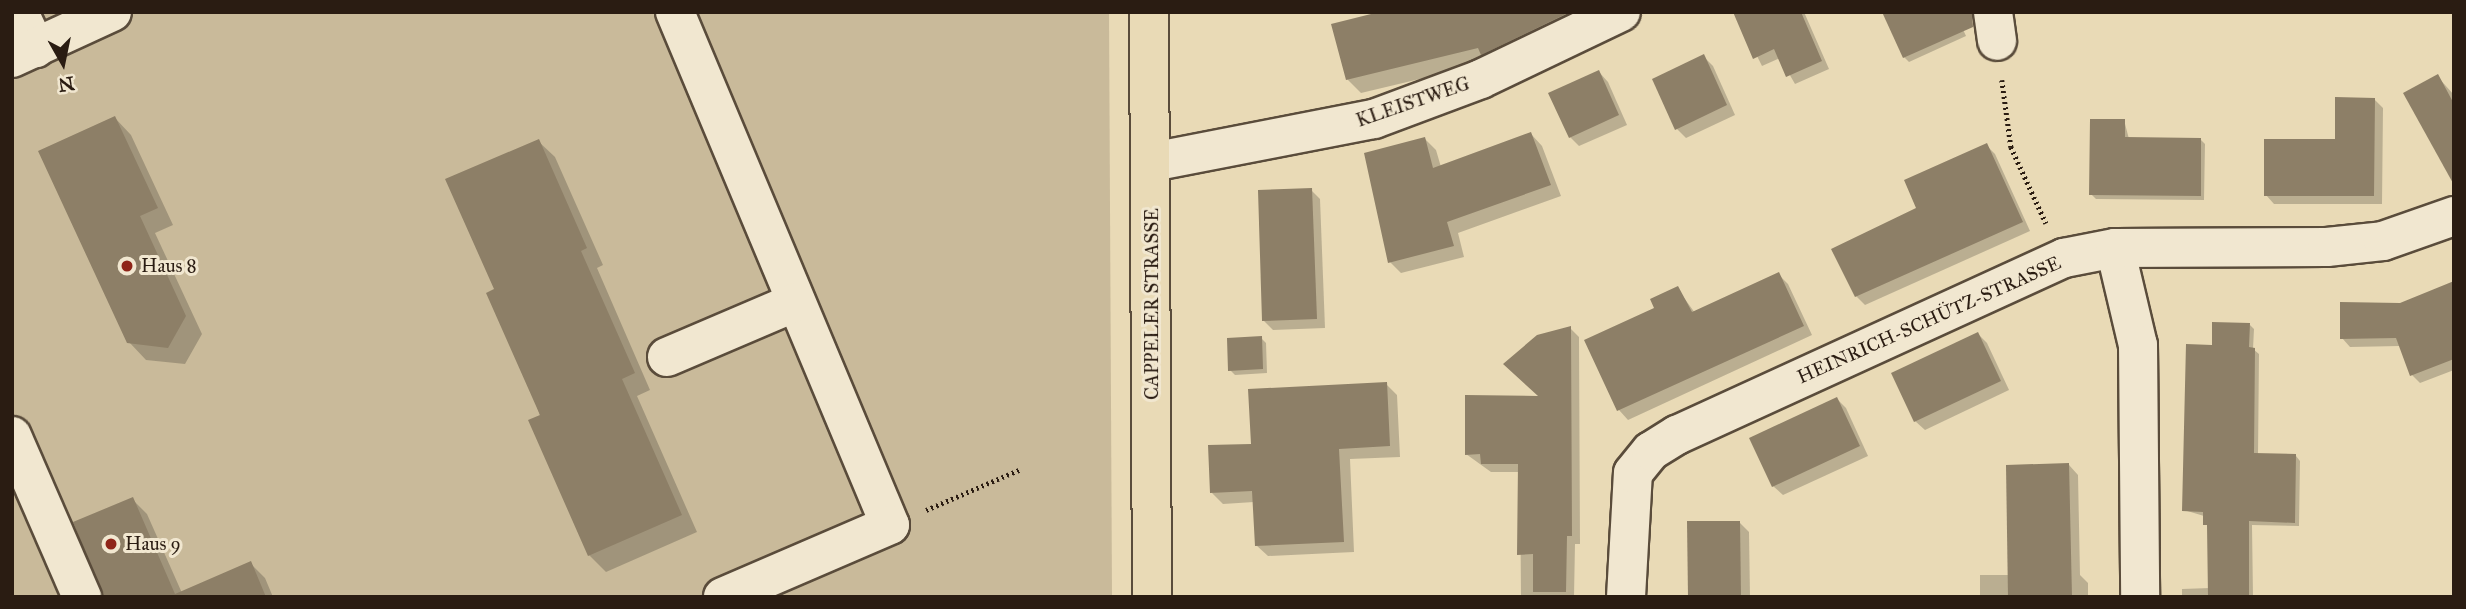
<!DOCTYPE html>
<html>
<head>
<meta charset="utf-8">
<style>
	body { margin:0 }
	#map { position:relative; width:2466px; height:609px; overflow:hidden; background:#e9dab6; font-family:"IM FELL Great Primer",serif }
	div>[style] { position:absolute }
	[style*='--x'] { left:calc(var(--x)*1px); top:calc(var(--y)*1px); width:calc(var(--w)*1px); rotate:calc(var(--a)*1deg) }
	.green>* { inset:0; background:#c9ba9a }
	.shadow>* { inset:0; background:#0003 }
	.building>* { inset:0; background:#8d7f67 }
	.path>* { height:4.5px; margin-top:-2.25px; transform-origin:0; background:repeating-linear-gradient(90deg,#2a1c12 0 2px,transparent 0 5.5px) }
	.roads { filter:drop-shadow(2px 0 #5a4c3b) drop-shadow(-2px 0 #5a4c3b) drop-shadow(0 2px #5a4c3b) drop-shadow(0 -2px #5a4c3b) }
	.minor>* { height:38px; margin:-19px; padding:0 19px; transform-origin:19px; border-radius:19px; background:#f1e7d0 }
	.major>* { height:38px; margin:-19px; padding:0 19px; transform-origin:19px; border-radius:19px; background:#e9dab6 }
	.dots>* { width:19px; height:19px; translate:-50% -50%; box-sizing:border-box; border:4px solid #f1e7d0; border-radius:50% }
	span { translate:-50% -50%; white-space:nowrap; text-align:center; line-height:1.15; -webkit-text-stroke:6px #f1e7d0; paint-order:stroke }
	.street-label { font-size:19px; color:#2a1c12 }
	.poi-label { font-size:19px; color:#2a1c12 }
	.left { translate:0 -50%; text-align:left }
	.frame { position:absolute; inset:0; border:14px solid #2a1c12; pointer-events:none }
	.north { position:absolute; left:28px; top:28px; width:70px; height:70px; -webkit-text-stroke:5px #f1e7d0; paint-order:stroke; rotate:171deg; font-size:19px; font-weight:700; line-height:28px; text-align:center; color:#2a1c12 }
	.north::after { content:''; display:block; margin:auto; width:24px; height:32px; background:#2a1c12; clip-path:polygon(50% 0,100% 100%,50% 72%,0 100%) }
</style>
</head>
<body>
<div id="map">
	<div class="green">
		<div style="clip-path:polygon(12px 12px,1109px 12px,1112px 597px,12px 597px)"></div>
	</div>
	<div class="shadow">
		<div style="clip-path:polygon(1387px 12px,1616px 12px,1491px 62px,1361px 93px,1347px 79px)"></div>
		<div style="clip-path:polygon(1735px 12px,1804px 12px,1829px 69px,1795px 84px,1780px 58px,1762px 66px)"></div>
		<div style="clip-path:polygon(1955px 12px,1966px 36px,1909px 62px,1904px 57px)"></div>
		<div style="clip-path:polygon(1703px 56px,1713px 66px,1735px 115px,1686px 138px,1677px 129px)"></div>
		<div style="clip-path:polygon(1599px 72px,1608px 82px,1627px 125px,1579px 146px,1570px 137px)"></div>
		<div style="clip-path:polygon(2437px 76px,2454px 95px,2454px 171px)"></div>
		<div style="clip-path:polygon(2374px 99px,2383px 108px,2382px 204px,2274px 204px,2266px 195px,2337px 140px)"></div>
		<div style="clip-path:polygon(115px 118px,131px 135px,173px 225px,155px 233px,202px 334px,185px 364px,146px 360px,129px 342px)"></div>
		<div style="clip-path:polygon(2124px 120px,2129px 139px,2201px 140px,2205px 144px,2204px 200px,2096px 199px,2091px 194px)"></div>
		<div style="clip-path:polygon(1531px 134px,1542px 146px,1561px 196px,1458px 233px,1464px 257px,1401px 273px,1390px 262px,1425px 139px,1436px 150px,1441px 167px)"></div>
		<div style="clip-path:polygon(538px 141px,555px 157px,603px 265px,597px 268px,650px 390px,637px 396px,697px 532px,606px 572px,589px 555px,496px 290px)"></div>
		<div style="clip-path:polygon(1986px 145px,1995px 154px,2030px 231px,1865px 305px,1856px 296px,1918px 209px)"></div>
		<div style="clip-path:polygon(1311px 190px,1320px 199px,1325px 328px,1273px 330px,1264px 321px)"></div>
		<div style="clip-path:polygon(1779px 275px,1788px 284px,1812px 335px,1628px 420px,1619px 410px,1586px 340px,1656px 309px,1677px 288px,1695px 313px)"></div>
		<div style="clip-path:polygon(2454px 283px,2454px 370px,2420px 383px,2412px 375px,2400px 346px,2350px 347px,2342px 338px,2400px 304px)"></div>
		<div style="clip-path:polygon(2249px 324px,2254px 329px,2253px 349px,2259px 354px,2258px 455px,2296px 456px,2300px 461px,2299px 526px,2252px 525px,2253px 597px,2182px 597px,2182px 589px,2210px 588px,2209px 529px,2204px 516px,2184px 510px,2213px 346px)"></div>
		<div style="clip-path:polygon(1570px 328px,1579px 337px,1580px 544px,1575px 544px,1574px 597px,1521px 597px,1520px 472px,1491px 472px,1466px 454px,1541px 397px)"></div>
		<div style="clip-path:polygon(1978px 334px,1987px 343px,2009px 390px,1925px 430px,1915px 421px)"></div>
		<div style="clip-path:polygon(1261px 338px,1266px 343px,1267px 373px,1235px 375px,1230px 370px)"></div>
		<div style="clip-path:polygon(1386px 384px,1397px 395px,1400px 457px,1350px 459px,1354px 552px,1268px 556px,1256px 545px,1254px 502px,1223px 504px,1212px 493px,1253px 446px)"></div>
		<div style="clip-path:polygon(1837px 399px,1846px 408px,1868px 456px,1783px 495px,1773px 486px)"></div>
		<div style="clip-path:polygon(2069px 465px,2078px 475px,2080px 575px,2088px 583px,2088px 597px,1980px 597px,1980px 575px,2009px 575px)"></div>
		<div style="clip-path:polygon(132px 499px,147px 514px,182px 593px,250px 563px,265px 578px,273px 597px,103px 597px)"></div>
		<div style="clip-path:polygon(1740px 523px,1749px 532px,1750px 597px,1690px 597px)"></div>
	</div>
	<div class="building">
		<div style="clip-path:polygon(1379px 12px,1570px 12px,1481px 55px,1478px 48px,1346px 80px,1331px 24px)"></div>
		<div style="clip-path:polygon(1733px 12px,1801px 12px,1822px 61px,1786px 77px,1774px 49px,1753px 59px)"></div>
		<div style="clip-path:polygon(1882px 12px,1972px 12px,1973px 27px,1903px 58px)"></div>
		<div style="clip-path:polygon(1704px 54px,1727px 105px,1675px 130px,1652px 79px)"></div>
		<div style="clip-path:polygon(1599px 70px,1619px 115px,1569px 138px,1548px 93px)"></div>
		<div style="clip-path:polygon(2438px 74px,2454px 104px,2454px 185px,2403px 93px)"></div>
		<div style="clip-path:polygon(2335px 97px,2375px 98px,2374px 196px,2264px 196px,2264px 139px,2335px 139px)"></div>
		<div style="clip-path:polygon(115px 116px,158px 208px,140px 216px,186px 316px,168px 348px,127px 343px,38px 151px)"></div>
		<div style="clip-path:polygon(2090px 119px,2125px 119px,2125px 137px,2201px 138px,2201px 196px,2089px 195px)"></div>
		<div style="clip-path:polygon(1531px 132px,1551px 185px,1447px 222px,1454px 246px,1388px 263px,1364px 153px,1425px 137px,1433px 168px)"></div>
		<div style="clip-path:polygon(539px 139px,587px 248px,581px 251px,635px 373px,622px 379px,682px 515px,588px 556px,528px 420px,540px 415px,486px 293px,494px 289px,445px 179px)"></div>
		<div style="clip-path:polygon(1987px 143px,2023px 222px,1855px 297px,1831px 249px,1916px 208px,1904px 180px)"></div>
		<div style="clip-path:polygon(1312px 188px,1317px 319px,1262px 321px,1258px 190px)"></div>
		<div style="clip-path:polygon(1779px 272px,1804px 326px,1617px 411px,1584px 340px,1654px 308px,1650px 299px,1678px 286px,1692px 312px)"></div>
		<div style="clip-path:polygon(2454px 281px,2454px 359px,2410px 376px,2396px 338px,2340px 339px,2340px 302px,2400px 303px)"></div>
		<div style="clip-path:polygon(2212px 322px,2250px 323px,2249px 347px,2255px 348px,2254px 453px,2296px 454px,2295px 523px,2249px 521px,2249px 597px,2208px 597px,2207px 525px,2203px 525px,2203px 512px,2182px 511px,2186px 344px,2212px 345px)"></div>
		<div style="clip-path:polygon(1571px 326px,1572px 536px,1567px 536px,1566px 592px,1533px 592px,1533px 554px,1517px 555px,1518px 464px,1481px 464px,1480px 454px,1465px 455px,1465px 395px,1538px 396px,1503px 364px,1537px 335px)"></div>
		<div style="clip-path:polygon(1978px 332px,2001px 381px,1914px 422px,1891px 373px)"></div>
		<div style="clip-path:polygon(1262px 336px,1263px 369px,1228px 371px,1227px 338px)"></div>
		<div style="clip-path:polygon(1387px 382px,1390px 446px,1339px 449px,1344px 542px,1255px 546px,1252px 491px,1210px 493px,1208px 445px,1251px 444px,1248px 389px)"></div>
		<div style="clip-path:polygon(1837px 397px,1860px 446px,1772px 487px,1749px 438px)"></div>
		<div style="clip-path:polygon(2069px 463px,2072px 597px,2008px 597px,2006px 465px)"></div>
		<div style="clip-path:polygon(133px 497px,175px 594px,251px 561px,266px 597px,103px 597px,73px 522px)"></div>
		<div style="clip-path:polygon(1687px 521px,1740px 521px,1741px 597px,1688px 597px)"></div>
	</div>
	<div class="path">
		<div style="--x:2002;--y:80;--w:68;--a:82.3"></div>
		<div style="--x:2011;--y:147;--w:84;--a:65.3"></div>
		<div style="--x:926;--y:510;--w:103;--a:-23.3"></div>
	</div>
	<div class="roads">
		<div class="minor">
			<div style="--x:19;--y:12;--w:40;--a:65"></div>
			<div style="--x:675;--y:12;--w:556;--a:67.26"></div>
			<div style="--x:890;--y:525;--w:182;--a:156.7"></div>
			<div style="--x:1993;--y:12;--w:29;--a:82"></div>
			<div style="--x:12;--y:58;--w:110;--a:-24.7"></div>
			<div style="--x:1152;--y:162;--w:226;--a:-11"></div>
			<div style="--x:1374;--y:119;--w:114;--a:-20.5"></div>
			<div style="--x:1481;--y:79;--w:155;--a:-25.6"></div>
			<div style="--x:2115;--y:248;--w:100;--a:76.7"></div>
			<div style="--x:2138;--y:345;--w:252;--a:89.5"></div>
			<div style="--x:667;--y:357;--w:140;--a:-23.1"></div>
			<div style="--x:12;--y:436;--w:176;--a:66.5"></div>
			<div style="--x:1626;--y:597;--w:124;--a:-86.8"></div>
			<div style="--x:1633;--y:473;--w:28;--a:-51"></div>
			<div style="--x:1651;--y:451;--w:31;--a:-32"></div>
			<div style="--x:1677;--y:435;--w:426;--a:-24.6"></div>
			<div style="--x:2064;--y:258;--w:52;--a:-11.1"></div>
			<div style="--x:2115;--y:248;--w:212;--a:-0.3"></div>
			<div style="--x:2327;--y:247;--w:56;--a:-6.1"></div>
			<div style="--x:2383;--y:241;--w:75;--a:-19.4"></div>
		</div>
		<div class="major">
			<div style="--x:1149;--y:12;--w:585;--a:89.71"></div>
		</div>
	</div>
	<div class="dots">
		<div style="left:127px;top:266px;background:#8f2418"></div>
		<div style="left:111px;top:544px;background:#8f2418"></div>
	</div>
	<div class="street-label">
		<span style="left:1413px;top:102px;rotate:-19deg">KLEISTWEG</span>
		<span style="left:1152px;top:304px;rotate:-90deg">CAPPELER STRASSE</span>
		<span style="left:1929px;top:320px;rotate:-24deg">HEINRICH-SCHÜTZ-STRASSE</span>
	</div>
	<div class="poi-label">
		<span class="left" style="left:141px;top:266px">Haus 8</span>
		<span class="left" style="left:125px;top:544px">Haus 9</span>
	</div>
	<div class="frame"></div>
	<div class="north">N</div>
</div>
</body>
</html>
